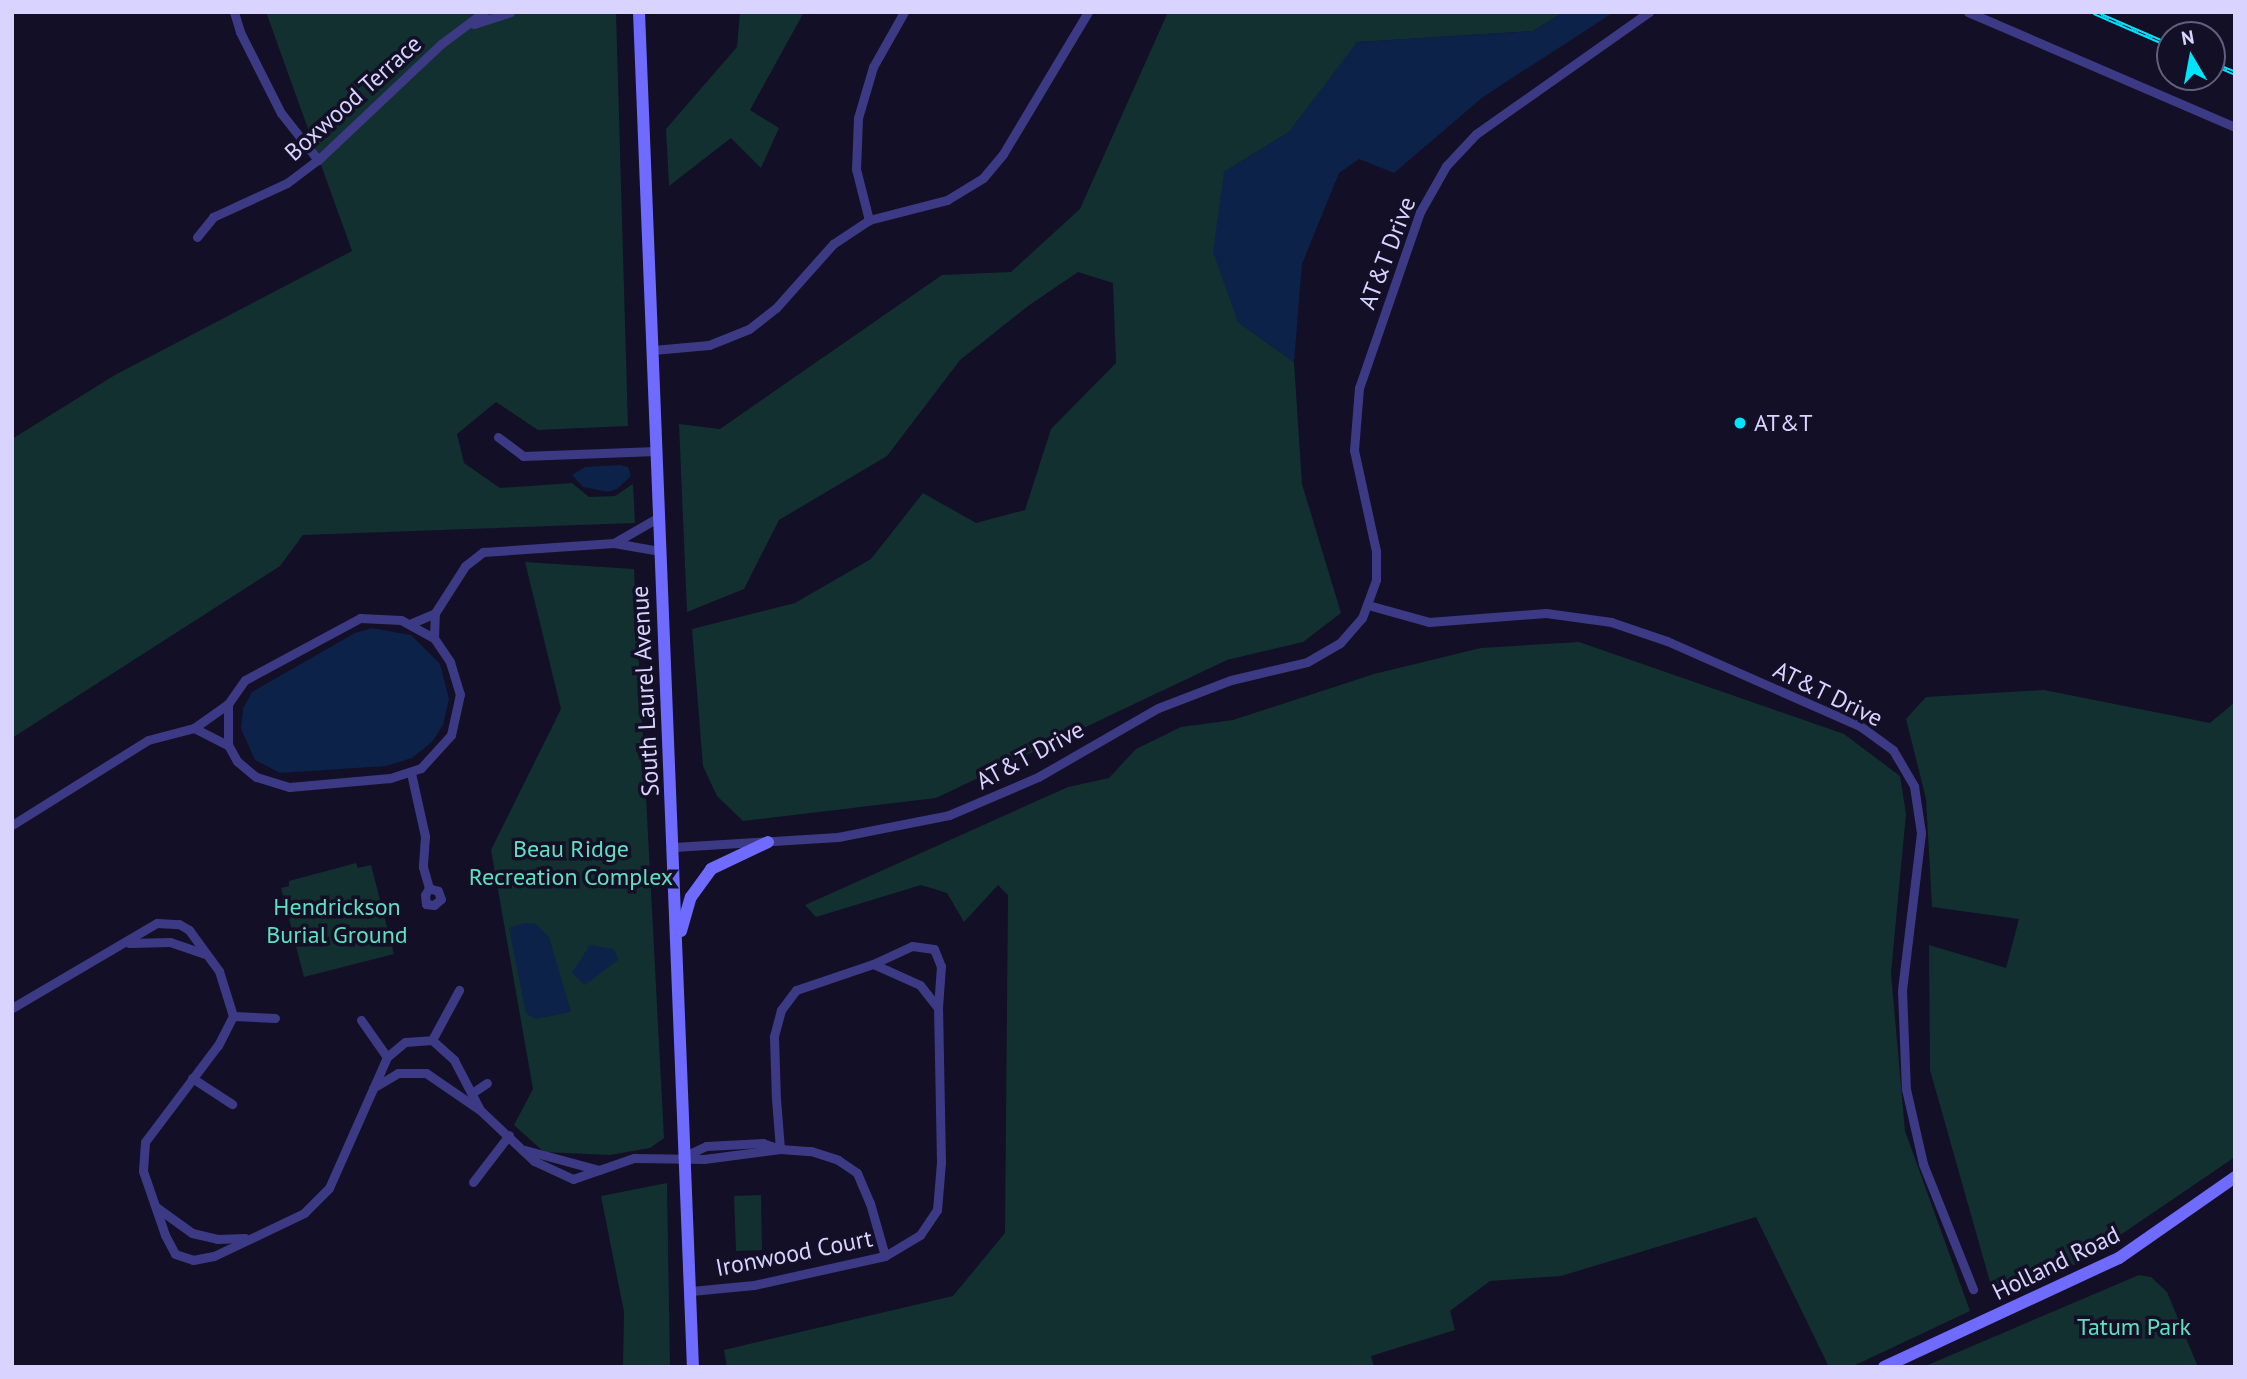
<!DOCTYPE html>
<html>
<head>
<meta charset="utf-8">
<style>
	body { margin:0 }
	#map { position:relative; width:2247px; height:1379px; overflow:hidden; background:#130f26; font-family:"PT Sans",sans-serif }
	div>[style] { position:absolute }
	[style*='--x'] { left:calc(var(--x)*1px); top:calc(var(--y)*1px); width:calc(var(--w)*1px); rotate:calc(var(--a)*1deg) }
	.green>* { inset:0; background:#12302f }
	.water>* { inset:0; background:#0c2248 }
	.street>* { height:9px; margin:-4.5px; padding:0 4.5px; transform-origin:4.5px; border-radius:4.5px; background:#3d3a85 }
	.secondary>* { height:12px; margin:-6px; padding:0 6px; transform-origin:6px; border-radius:6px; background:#6f6bff }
	.rail>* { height:5px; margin-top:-2.5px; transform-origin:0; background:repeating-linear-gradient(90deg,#130f26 0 8px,#00e5ff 0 16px); box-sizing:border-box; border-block:2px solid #00e5ff }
	.dots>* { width:19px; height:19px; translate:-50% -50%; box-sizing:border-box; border:4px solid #130f26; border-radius:50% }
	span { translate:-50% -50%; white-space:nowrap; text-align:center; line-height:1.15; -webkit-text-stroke:7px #130f26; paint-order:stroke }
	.street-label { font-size:24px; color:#d9d4ff }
	.poi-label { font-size:24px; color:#d9d4ff }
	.left { translate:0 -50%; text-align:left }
	.park-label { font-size:24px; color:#5fe0c0 }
	.frame { position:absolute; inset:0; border:14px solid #d9d4ff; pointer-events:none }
	.north { position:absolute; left:2156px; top:21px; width:70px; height:70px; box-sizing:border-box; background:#130f26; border:2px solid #625e7d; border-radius:50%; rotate:350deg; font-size:19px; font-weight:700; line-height:28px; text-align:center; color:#d9d4ff }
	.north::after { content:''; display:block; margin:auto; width:24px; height:32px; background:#00e5ff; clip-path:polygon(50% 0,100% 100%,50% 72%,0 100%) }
</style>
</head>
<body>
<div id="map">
	<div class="green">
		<div style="clip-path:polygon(266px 12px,616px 12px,628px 426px,538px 430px,496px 402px,457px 434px,464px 463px,500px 488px,572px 483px,589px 497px,615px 496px,633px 484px,635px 523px,303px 535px,280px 566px,12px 738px,12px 439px,115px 375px,352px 251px)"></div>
		<div style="clip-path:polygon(740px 12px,804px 12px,750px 110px,779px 128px,761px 168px,731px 138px,669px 186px,666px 129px,737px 47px)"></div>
		<div style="clip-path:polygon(1168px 12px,1564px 12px,1533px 31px,1358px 42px,1289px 132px,1224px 172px,1238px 322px,1294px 362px,1302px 484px,1341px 613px,1303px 642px,1227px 660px,936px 798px,743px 821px,717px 796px,703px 766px,692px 629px,795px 603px,871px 559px,923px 493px,976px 523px,1025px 510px,1051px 429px,1116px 363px,1113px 283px,1078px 272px,1028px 306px,960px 360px,887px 456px,779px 520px,744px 589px,687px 612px,679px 424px,720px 429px,942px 275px,1011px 272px,1080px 209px)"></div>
		<div style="clip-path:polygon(525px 562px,634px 569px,664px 1138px,650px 1148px,610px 1155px,544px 1152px,514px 1125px,533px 1089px,491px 850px,561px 709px)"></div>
		<div style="clip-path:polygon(1579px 642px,1844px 734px,1900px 776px,1906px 814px,1891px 973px,1905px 1131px,1970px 1311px,1851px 1367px,1829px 1367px,1756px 1217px,1561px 1276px,1490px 1281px,1450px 1311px,1455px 1330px,1371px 1356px,1374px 1367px,727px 1367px,724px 1350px,953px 1296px,1005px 1233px,1008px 895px,998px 885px,964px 922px,947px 893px,921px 885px,816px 917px,805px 905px,1068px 787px,1109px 778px,1136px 749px,1181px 727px,1233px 720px,1374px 674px,1481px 648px)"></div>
		<div style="clip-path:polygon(2044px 690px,2210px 723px,2235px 702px,2235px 1157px,2079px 1263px,1994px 1296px,1930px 1070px,1929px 945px,2006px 968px,2019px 919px,1932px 907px,1926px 799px,1906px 719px,1926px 697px)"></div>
		<div style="clip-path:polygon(356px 863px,358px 868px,371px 865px,394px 954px,304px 977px,281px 888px,289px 886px,289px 881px)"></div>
		<div style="clip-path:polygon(667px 1183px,670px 1366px,623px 1367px,624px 1312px,601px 1196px)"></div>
		<div style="clip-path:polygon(761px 1195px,762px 1250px,736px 1251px,734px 1196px)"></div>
		<div style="clip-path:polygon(2139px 1275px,2151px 1277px,2167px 1292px,2198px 1367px,1923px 1367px)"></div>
	</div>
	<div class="water">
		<div style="clip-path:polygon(1564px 12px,1614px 12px,1483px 97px,1394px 173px,1359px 159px,1339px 173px,1302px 264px,1294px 362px,1238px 322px,1213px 252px,1224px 172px,1289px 132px,1357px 42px,1533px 31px)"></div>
		<div style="clip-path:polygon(620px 465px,628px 467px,631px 476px,617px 489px,608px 492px,583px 487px,572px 475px,585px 467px)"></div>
		<div style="clip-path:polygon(372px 628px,411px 635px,440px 664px,449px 699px,443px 725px,432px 742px,412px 758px,386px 766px,280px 773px,255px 760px,241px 729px,243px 709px,252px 692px,355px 633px)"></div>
		<div style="clip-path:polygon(524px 923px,536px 924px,549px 937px,571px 1012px,536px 1019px,526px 1014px,509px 928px)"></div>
		<div style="clip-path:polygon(590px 945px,614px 949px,618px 960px,585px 985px,572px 973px)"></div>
	</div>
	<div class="street">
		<div style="--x:234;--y:12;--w:21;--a:73"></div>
		<div style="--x:240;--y:32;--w:91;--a:63.2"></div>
		<div style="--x:281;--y:113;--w:60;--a:51.8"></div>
		<div style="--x:904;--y:12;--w:63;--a:119.4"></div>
		<div style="--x:873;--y:67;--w:53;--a:106.4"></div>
		<div style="--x:858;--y:118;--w:51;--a:92.2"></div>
		<div style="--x:856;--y:169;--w:53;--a:75.7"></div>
		<div style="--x:869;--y:220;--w:81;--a:-14.4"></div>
		<div style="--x:947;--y:200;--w:42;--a:-31.4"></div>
		<div style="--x:983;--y:178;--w:31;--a:-50"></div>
		<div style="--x:1003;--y:154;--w:165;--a:-59.1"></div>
		<div style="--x:1968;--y:12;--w:291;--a:23.3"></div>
		<div style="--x:474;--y:24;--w:38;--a:-18"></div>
		<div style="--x:197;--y:237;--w:26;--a:-51"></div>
		<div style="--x:213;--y:217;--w:81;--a:-24.7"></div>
		<div style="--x:287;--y:183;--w:39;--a:-37"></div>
		<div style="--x:318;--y:160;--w:169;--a:-43.3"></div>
		<div style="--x:441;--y:44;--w:54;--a:-36.7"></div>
		<div style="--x:653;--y:350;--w:56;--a:-5.1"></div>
		<div style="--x:709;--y:345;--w:43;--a:-21.8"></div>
		<div style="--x:749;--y:329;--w:34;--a:-38"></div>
		<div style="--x:776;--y:308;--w:86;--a:-48.3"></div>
		<div style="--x:833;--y:244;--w:43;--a:-33.7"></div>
		<div style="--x:498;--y:437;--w:31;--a:37"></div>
		<div style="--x:523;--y:456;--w:133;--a:-2.2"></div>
		<div style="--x:659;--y:517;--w:52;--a:150"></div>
		<div style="--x:614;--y:543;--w:47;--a:9.9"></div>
		<div style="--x:1368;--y:605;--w:63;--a:15.6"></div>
		<div style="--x:1429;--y:622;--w:117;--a:-4.4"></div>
		<div style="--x:1546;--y:613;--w:66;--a:7.9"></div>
		<div style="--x:1611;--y:622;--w:59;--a:18.7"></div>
		<div style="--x:1667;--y:641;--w:211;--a:23.8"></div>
		<div style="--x:1860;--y:726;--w:41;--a:36"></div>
		<div style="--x:1893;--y:750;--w:42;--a:59.7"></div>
		<div style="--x:1914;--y:786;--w:48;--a:81.5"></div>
		<div style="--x:1921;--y:833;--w:159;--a:96.9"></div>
		<div style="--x:1902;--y:991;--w:98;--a:87.7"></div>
		<div style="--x:1906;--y:1089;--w:77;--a:77.2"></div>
		<div style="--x:1923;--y:1164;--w:135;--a:68.2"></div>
		<div style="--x:412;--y:623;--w:25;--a:-23"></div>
		<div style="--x:434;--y:638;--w:25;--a:-88"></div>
		<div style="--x:435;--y:613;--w:56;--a:-57.4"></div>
		<div style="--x:465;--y:566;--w:23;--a:-38"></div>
		<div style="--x:483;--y:552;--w:131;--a:-3.9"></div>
		<div style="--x:194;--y:728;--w:38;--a:27"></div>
		<div style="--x:411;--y:773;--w:65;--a:77.5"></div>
		<div style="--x:425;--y:836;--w:31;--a:94"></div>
		<div style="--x:423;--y:867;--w:22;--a:74"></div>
		<div style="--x:429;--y:888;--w:8;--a:120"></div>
		<div style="--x:425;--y:895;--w:9;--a:84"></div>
		<div style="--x:426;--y:904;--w:8;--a:7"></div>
		<div style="--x:434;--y:905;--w:9;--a:-41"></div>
		<div style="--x:441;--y:899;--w:9;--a:-111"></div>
		<div style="--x:438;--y:891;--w:9;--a:-162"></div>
		<div style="--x:12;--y:825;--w:160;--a:-32"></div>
		<div style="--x:148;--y:740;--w:48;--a:-14.6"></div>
		<div style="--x:194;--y:728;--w:42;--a:-35.2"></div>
		<div style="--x:228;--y:704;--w:29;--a:-55"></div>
		<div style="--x:245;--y:680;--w:131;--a:-28.3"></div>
		<div style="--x:360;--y:618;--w:41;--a:2.8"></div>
		<div style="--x:401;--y:620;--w:38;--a:29"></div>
		<div style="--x:434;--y:638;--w:29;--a:56"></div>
		<div style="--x:450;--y:662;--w:34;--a:73"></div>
		<div style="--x:460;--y:694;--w:42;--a:102.4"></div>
		<div style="--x:451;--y:735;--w:45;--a:132.3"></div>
		<div style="--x:421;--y:768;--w:33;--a:162"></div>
		<div style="--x:390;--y:778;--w:101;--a:174.9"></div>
		<div style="--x:289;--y:787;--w:34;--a:-163"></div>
		<div style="--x:256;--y:777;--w:25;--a:-140"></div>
		<div style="--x:237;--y:761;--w:18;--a:-119"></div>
		<div style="--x:228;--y:745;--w:41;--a:-90"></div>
		<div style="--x:674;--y:847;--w:164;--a:-3.5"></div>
		<div style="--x:838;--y:837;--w:113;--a:-11.2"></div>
		<div style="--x:949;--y:815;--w:97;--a:-23.1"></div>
		<div style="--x:1038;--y:777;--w:138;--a:-29.9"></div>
		<div style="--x:1158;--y:708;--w:78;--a:-21"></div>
		<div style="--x:1231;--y:680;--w:78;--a:-13.3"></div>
		<div style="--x:1307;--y:662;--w:38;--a:-30"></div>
		<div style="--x:1340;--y:643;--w:33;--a:-49"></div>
		<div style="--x:1362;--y:618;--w:40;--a:-69.8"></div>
		<div style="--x:1376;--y:580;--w:29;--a:-90"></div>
		<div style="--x:1376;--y:551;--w:103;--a:-102.3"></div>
		<div style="--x:1354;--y:450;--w:62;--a:-85.4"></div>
		<div style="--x:1359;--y:388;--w:186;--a:-70.9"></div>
		<div style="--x:1420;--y:212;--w:53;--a:-60.5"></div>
		<div style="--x:1446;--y:166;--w:44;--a:-46.8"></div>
		<div style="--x:1476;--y:134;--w:212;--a:-35.2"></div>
		<div style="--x:129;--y:943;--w:41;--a:-1.4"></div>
		<div style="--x:170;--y:942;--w:37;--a:19"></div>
		<div style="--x:873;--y:964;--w:43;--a:-24.8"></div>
		<div style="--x:912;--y:946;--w:22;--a:8"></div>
		<div style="--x:934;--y:949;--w:18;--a:68"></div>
		<div style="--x:941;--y:966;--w:42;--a:94.1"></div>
		<div style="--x:12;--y:1008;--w:168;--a:-30.4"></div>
		<div style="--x:157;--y:923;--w:22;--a:3"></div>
		<div style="--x:179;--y:924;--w:12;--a:31"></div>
		<div style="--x:189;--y:930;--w:51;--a:53.8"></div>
		<div style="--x:219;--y:971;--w:47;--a:72.7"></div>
		<div style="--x:233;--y:1016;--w:33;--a:117"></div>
		<div style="--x:218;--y:1045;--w:121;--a:127"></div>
		<div style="--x:145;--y:1142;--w:29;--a:94"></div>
		<div style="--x:143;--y:1171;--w:68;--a:71"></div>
		<div style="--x:165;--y:1235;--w:21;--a:62"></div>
		<div style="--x:175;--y:1254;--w:19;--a:18"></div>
		<div style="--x:193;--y:1260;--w:21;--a:-11"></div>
		<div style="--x:214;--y:1256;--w:100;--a:-25.5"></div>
		<div style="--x:304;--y:1213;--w:35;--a:-45"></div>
		<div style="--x:329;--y:1188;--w:143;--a:-66.1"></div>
		<div style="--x:387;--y:1057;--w:23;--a:-40"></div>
		<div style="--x:405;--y:1042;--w:27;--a:-4"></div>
		<div style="--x:432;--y:1040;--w:30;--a:42"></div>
		<div style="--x:454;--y:1060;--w:56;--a:62.5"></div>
		<div style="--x:233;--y:1016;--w:42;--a:2.7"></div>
		<div style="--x:361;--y:1020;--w:45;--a:54.9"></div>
		<div style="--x:432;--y:1040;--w:57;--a:-61.6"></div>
		<div style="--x:192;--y:1078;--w:48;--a:33"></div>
		<div style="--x:373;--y:1088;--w:29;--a:-31"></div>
		<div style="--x:398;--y:1073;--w:28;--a:0"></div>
		<div style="--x:426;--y:1073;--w:65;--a:34.4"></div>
		<div style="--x:480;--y:1110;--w:74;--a:43.4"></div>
		<div style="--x:534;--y:1161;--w:43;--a:24.8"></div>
		<div style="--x:573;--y:1179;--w:65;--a:-19"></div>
		<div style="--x:634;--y:1158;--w:70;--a:0.8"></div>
		<div style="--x:704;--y:1159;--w:77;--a:-7.5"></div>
		<div style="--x:780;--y:1149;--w:18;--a:-161"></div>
		<div style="--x:763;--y:1143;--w:57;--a:177"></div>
		<div style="--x:706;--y:1146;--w:23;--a:155"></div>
		<div style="--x:472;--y:1093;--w:18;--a:-34"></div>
		<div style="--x:525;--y:1150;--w:77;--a:15.1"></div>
		<div style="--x:473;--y:1182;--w:59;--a:-52.5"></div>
		<div style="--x:156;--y:1207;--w:44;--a:35.8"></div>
		<div style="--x:192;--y:1233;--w:26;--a:13"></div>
		<div style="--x:217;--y:1239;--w:28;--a:-2"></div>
		<div style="--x:691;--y:1291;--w:63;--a:-5.4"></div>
		<div style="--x:754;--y:1285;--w:134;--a:-12.5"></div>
		<div style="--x:885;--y:1256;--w:41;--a:-31"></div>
		<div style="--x:920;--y:1235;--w:30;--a:-56"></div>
		<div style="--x:937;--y:1210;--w:48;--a:-85.2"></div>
		<div style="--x:941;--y:1162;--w:154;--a:-91.1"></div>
		<div style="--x:938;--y:1008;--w:29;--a:-128"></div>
		<div style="--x:920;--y:985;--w:51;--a:-155.9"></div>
		<div style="--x:873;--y:964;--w:81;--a:161.3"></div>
		<div style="--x:796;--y:990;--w:25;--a:127"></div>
		<div style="--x:781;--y:1010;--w:28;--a:105"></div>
		<div style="--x:774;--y:1037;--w:62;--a:88.2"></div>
		<div style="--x:776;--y:1099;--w:50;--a:85.4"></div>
		<div style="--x:780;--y:1149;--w:31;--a:4"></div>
		<div style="--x:811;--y:1151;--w:28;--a:18"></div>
		<div style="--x:838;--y:1160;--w:23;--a:34"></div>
		<div style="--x:857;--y:1173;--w:33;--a:67"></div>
		<div style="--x:870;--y:1203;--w:55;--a:74.2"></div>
	</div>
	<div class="secondary">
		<div style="--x:639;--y:12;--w:1356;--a:87.72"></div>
		<div style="--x:681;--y:931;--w:35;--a:-74"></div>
		<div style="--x:691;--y:897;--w:34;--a:-54"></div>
		<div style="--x:711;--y:869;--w:63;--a:-25.3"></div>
		<div style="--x:1884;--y:1367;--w:259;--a:-24.9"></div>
		<div style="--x:2119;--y:1258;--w:141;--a:-34.9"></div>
	</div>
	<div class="rail">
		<div style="--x:2094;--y:12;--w:83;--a:23.5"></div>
		<div style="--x:2212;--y:63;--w:25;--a:23"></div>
	</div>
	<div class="dots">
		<div style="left:1740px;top:423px;background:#00e5ff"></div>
	</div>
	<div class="street-label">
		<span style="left:353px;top:98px;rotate:-42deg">Boxwood Terrace</span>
		<span style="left:1387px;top:253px;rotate:-69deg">AT&amp;T Drive</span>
		<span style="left:645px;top:691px;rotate:-93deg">South Laurel Avenue</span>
		<span style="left:1828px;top:694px;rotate:26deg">AT&amp;T Drive</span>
		<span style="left:1030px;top:755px;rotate:-28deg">AT&amp;T Drive</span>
		<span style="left:794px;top:1253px;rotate:-11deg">Ironwood Court</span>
		<span style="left:2056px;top:1263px;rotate:-26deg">Holland Road</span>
	</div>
	<div class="poi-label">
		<span class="left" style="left:1754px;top:423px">AT&amp;T</span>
	</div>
	<div class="park-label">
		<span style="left:571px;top:863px">Beau Ridge<br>Recreation Complex</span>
		<span style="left:337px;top:921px">Hendrickson<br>Burial Ground</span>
		<span style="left:2134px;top:1327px">Tatum Park</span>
	</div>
	<div class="frame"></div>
	<div class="north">N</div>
</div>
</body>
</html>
